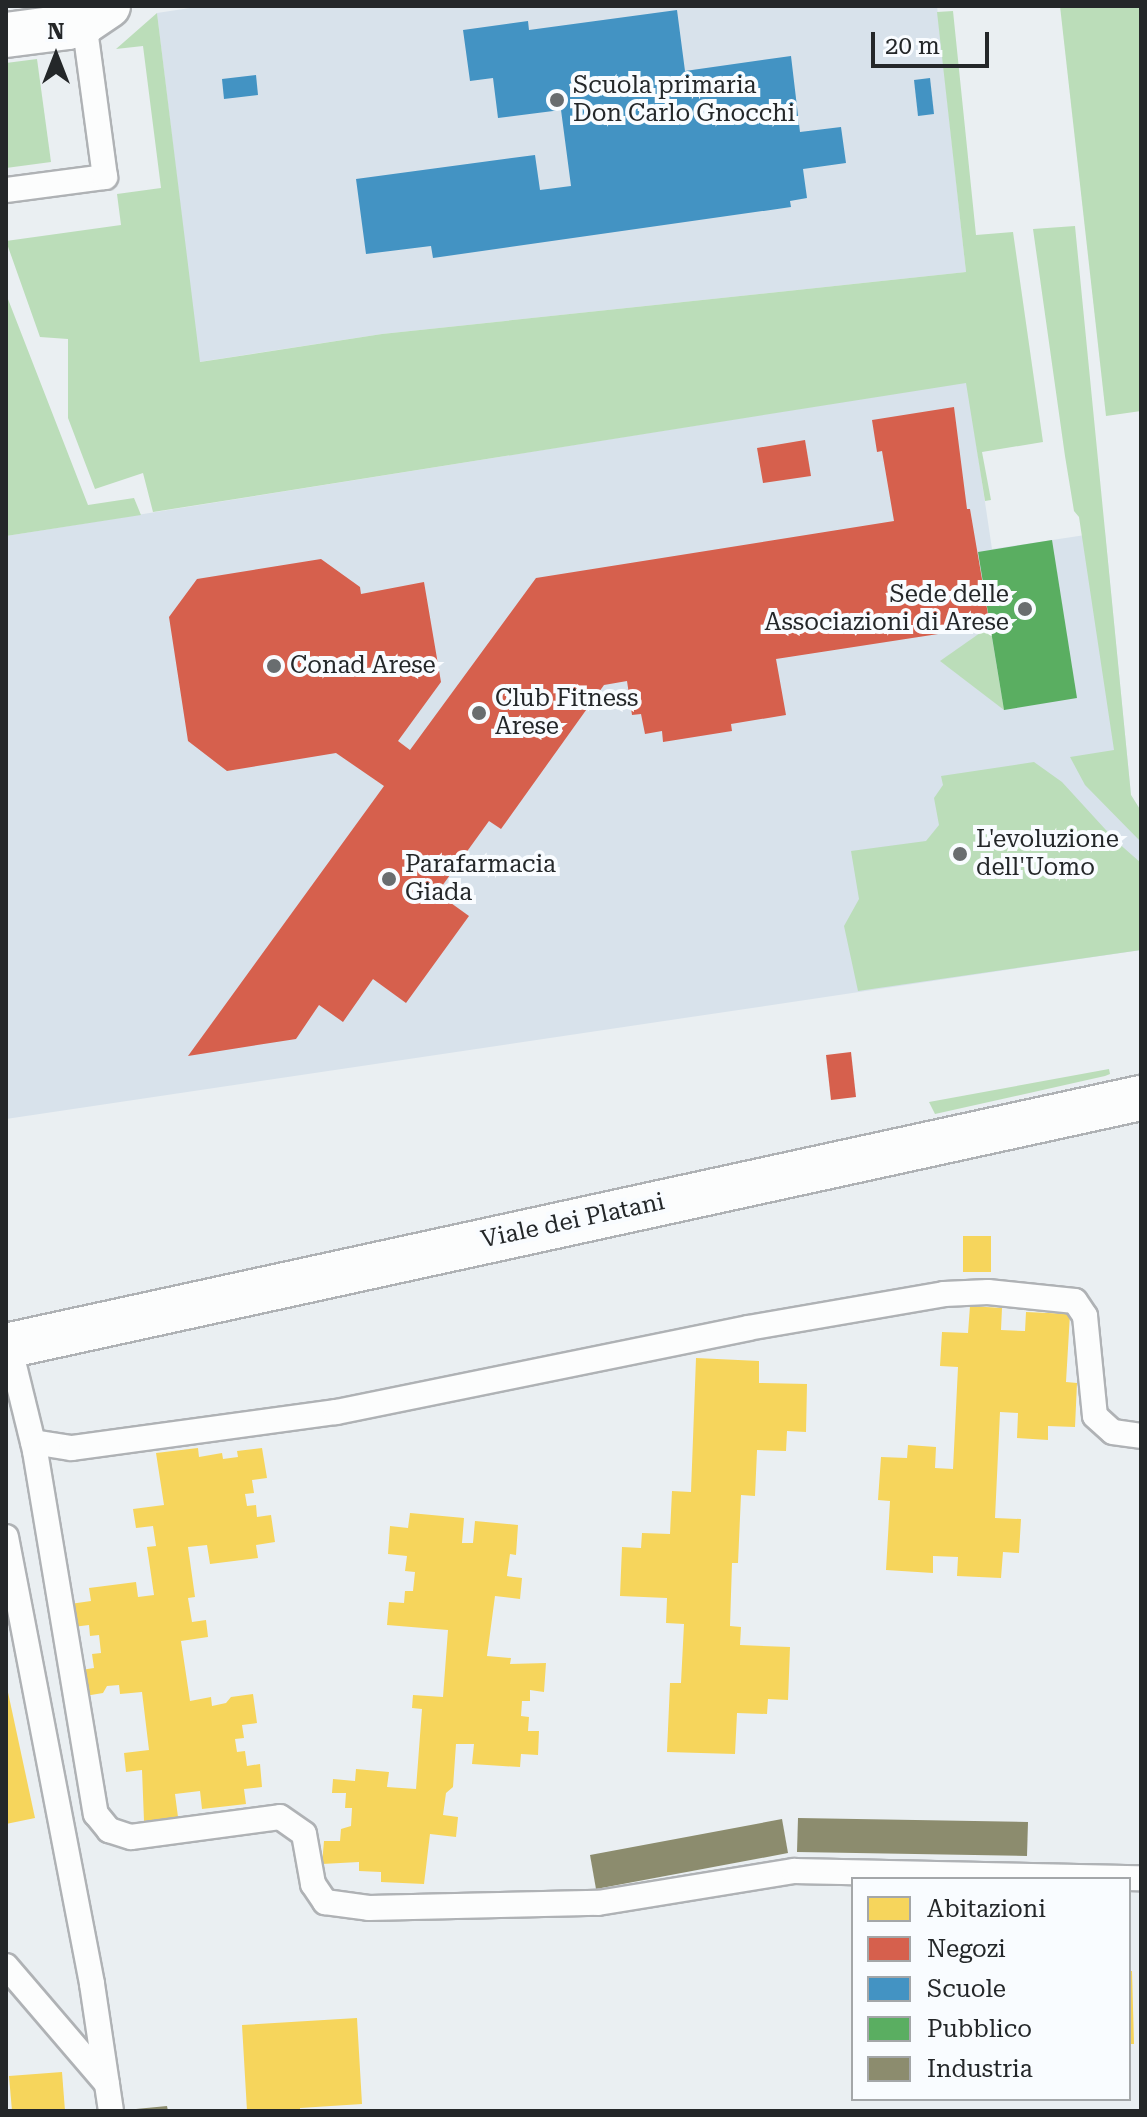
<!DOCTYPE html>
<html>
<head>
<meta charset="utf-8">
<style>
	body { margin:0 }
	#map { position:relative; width:1147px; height:2117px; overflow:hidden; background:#eaeff2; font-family:"Roboto Serif",serif }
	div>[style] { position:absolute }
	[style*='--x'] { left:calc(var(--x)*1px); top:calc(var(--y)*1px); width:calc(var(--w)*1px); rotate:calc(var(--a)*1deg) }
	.built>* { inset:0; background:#d8e2eb }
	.green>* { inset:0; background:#bbddb9 }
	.homes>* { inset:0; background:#f6d55c }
	.shops>* { inset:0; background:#d6604d }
	.schools>* { inset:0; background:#4393c3 }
	.public>* { inset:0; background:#5aae61 }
	.industry>* { inset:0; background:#8c8c6e }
	.roads { filter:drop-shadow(2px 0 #afb2b5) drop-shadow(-2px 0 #afb2b5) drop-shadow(0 2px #afb2b5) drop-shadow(0 -2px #afb2b5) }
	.lane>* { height:24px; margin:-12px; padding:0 12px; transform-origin:12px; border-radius:12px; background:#fcfdfd }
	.street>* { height:44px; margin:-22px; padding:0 22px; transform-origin:22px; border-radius:22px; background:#fcfdfd }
	.dots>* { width:22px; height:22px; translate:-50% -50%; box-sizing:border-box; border:4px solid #f9fcff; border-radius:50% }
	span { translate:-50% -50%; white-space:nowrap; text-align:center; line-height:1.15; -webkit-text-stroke:8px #f9fcff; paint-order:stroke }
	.poi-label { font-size:24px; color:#242729 }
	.left { translate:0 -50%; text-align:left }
	.right { translate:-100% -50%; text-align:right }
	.street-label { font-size:24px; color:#242729 }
	.frame { position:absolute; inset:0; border:8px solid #242729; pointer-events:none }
	.legend { position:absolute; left:851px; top:1877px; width:280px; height:224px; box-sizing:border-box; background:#f9fcff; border:2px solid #a4a7a9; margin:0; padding:10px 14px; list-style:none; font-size:24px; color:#242729 }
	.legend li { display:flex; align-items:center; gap:16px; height:40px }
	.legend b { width:40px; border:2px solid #a4a7a9 }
	.north { position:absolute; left:16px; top:16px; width:80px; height:80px; -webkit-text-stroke:6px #f9fcff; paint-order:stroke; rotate:0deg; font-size:22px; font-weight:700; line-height:32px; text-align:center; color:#242729 }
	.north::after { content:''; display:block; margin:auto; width:28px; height:36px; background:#242729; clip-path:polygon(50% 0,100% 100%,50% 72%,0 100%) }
	.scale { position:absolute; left:871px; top:32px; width:118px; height:36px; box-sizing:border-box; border:4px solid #242729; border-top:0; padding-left:10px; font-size:24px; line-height:28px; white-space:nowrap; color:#242729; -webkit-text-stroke:6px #f9fcff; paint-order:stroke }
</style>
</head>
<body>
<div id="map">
	<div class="built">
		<div style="clip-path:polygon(203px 6px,937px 6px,966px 272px,382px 334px,199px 362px,157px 13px)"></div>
		<div style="clip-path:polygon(967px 382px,992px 549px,1105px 532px,1131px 795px,1141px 811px,1141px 950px,6px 1119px,6px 536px)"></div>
	</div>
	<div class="green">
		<div style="clip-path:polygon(1060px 6px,1141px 6px,1141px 411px,1106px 416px)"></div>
		<div style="clip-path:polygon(953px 11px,976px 235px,1013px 232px,1043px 442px,982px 452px,991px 500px,985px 501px,966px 383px,153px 512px,143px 473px,95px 489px,68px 418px,68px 339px,40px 337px,6px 241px,121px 225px,117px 194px,161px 188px,143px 46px,116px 49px,157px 13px,200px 362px,382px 334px,966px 272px,937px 12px)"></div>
		<div style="clip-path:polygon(37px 59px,51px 162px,6px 168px,6px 63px)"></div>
		<div style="clip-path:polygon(1075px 226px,1131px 795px,1141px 811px,1141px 842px,1085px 785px,1070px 757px,1114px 750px,1079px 517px,1074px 511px,1065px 456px,1033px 229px)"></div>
		<div style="clip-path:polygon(6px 294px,88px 505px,134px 498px,141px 515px,6px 536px)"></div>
		<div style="clip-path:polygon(990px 626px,1004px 710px,940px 661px)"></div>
		<div style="clip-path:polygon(1034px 762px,1062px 782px,1116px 841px,1141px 863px,1141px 950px,858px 991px,844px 926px,859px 899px,851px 851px,926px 841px,939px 825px,934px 798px,943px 785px,941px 776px)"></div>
		<div style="clip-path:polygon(1109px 1069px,1110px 1074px,1105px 1076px,935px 1114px,929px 1102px)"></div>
	</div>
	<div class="homes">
		<div style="clip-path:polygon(963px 1236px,991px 1236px,991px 1272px,963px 1272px)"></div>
		<div style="clip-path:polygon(970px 1306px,1002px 1308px,1001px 1330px,1025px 1331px,1026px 1312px,1070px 1314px,1066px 1382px,1077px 1383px,1075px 1427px,1048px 1426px,1048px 1440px,1017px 1438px,1018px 1413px,1000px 1412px,995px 1518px,1021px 1519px,1019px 1553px,1003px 1552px,1001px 1578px,957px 1576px,958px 1557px,933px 1556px,933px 1573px,886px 1570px,890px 1501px,878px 1500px,881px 1457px,907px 1458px,908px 1445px,936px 1447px,935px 1468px,953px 1469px,958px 1367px,940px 1366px,942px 1332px,968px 1333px)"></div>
		<div style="clip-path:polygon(696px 1358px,759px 1361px,759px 1383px,807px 1384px,806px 1432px,787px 1431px,786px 1451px,757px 1450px,755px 1496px,741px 1495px,738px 1563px,732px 1563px,730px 1626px,741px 1627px,740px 1645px,790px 1647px,788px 1700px,768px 1699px,767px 1714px,737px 1713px,735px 1754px,667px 1752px,670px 1683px,681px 1683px,684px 1624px,666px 1623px,667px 1598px,620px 1596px,622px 1547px,641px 1548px,642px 1533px,670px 1534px,672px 1491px,691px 1492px)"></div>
		<div style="clip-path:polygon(198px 1448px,199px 1457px,222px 1453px,223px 1459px,238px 1457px,237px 1451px,262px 1448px,267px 1478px,252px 1480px,254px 1493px,245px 1494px,247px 1506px,256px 1505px,257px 1517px,271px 1515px,275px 1542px,256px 1545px,258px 1558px,210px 1564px,207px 1545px,188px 1547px,195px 1597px,188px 1598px,192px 1622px,206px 1620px,208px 1637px,181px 1641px,190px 1701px,211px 1697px,212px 1706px,226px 1703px,231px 1697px,253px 1694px,257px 1723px,242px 1725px,244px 1738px,235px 1739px,237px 1752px,245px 1751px,247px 1766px,260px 1764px,262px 1787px,244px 1789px,246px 1804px,202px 1809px,200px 1791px,175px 1794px,178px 1817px,144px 1821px,142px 1770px,126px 1772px,124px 1753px,149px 1750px,142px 1692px,120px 1694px,119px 1685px,107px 1686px,103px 1693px,85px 1696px,81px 1670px,94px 1668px,92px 1654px,101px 1653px,99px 1635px,90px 1636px,89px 1625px,73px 1627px,70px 1604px,91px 1601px,89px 1588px,136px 1582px,138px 1597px,154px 1595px,147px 1547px,156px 1546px,153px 1526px,136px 1528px,133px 1509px,164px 1505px,156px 1453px)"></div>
		<div style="clip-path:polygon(410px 1513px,464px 1518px,462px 1543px,473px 1543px,475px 1521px,518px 1525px,516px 1555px,510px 1554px,507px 1576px,522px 1578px,520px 1599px,495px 1596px,487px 1656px,511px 1658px,510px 1664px,546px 1663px,544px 1692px,530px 1690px,530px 1701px,522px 1701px,521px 1716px,529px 1717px,528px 1731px,539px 1731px,538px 1755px,521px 1754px,520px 1767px,472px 1764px,474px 1744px,456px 1744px,453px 1787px,446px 1793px,443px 1815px,458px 1817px,456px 1837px,430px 1834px,424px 1884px,381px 1882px,381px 1872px,359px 1871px,359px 1862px,322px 1864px,324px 1841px,340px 1841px,341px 1829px,351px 1826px,352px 1808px,345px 1808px,346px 1793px,332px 1793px,333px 1779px,355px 1781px,356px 1769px,389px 1772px,387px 1787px,416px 1789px,422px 1709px,412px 1708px,413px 1695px,443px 1697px,448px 1630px,387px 1625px,389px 1602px,404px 1603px,405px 1591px,413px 1591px,415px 1572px,405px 1571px,407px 1556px,388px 1554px,390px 1526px,408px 1528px)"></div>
		<div style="clip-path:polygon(6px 1683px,35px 1818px,6px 1824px)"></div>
		<div style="clip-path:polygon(1129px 1971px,1132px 1971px,1134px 2044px,1129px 2044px)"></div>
		<div style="clip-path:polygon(357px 2018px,362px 2104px,300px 2108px,300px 2111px,247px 2111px,242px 2025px)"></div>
		<div style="clip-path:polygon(62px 2072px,65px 2111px,12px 2111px,9px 2076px)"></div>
	</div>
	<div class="shops">
		<div style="clip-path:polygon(954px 407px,967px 509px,970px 509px,990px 626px,776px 659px,786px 715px,731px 724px,732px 731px,663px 742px,662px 731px,645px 734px,641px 714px,632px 715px,627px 681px,604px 685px,501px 829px,489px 821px,437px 893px,469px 916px,406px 1003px,373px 979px,343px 1022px,319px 1005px,296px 1039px,188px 1056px,384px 786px,336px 753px,227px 771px,188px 741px,169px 617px,197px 579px,321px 559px,360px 587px,361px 594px,424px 582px,441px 682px,398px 741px,410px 750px,536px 578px,894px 521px,882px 451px,877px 452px,872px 420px)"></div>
		<div style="clip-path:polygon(805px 440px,811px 476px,763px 483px,757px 448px)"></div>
		<div style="clip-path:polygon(851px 1052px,856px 1097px,831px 1100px,826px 1055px)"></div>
	</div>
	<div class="schools">
		<div style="clip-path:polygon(677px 10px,685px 71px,791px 56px,800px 132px,841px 127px,846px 163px,803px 169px,807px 198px,790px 201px,791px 207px,433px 258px,431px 246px,366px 254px,356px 179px,535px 155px,540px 190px,571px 186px,561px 110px,498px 118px,493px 78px,470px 81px,463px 30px,528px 21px,529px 30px)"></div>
		<div style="clip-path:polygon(256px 75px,258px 95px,224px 99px,222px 79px)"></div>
		<div style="clip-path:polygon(930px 78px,934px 114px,918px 116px,914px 80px)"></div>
	</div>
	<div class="public">
		<div style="clip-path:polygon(1052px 540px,1077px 698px,1004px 710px,978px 552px)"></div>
	</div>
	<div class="industry">
		<div style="clip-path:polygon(798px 1818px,1028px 1822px,1027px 1856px,797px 1852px)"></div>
		<div style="clip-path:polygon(782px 1819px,788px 1853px,596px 1889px,590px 1855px)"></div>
		<div style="clip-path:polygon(167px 2106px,168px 2111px,137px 2111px,136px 2109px)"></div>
	</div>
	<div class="roads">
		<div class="lane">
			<div style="--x:6;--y:190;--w:100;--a:-7.5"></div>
			<div style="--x:105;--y:177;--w:156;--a:-97.7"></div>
			<div style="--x:9;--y:1345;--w:109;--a:76.2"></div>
			<div style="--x:35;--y:1451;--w:368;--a:80.5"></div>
			<div style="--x:96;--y:1814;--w:21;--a:51"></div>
			<div style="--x:109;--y:1830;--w:23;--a:18"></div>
			<div style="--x:131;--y:1837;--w:150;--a:-7.6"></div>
			<div style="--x:280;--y:1817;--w:29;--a:35"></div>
			<div style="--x:304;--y:1834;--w:51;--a:79.8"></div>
			<div style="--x:313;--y:1884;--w:22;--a:56"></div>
			<div style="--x:325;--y:1902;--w:44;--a:7.8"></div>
			<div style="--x:369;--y:1908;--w:229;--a:-1.3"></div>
			<div style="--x:598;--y:1903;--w:199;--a:-9.3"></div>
			<div style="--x:794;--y:1871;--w:347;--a:1.2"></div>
			<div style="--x:33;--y:1442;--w:39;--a:9"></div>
			<div style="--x:72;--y:1448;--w:266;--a:-7.8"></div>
			<div style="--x:336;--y:1412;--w:420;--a:-11.5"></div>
			<div style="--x:748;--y:1328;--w:199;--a:-9.8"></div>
			<div style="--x:944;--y:1294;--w:44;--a:-2.6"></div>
			<div style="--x:988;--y:1292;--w:87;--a:5.9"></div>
			<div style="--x:1075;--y:1301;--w:18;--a:56"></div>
			<div style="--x:1085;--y:1316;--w:100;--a:84.3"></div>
			<div style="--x:1095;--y:1416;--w:24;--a:42"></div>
			<div style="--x:1113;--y:1432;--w:28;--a:8"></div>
			<div style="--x:6;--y:1537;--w:455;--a:79.1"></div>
			<div style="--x:92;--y:1984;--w:128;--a:81.5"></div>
			<div style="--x:6;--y:1966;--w:155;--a:49.4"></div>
		</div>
		<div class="street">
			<div style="--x:6;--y:35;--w:63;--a:-7.4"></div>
			<div style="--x:68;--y:27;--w:17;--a:-17"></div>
			<div style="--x:84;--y:22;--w:29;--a:-34"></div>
			<div style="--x:6;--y:1346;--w:1162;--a:-12.33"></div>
		</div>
	</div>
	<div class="dots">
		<div style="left:557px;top:100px;background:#696d6f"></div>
		<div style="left:1025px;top:609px;background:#696d6f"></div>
		<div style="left:274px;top:666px;background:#696d6f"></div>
		<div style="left:479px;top:713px;background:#696d6f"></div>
		<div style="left:960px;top:854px;background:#696d6f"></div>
		<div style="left:389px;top:879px;background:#696d6f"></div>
	</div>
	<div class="poi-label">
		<span class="left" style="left:573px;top:100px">Scuola primaria<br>Don Carlo Gnocchi</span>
		<span class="right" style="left:1009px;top:609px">Sede delle<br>Associazioni di Arese</span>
		<span class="left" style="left:290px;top:666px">Conad Arese</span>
		<span class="left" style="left:495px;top:713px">Club Fitness<br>Arese</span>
		<span class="left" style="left:976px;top:854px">L'evoluzione<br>dell'Uomo</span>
		<span class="left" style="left:405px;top:879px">Parafarmacia<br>Giada</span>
	</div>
	<div class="street-label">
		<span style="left:573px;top:1221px;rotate:-12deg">Viale dei Platani</span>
	</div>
	<div class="frame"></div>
	<ul class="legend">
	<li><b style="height:22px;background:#f6d55c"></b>Abitazioni</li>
	<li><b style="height:22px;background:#d6604d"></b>Negozi</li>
	<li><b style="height:22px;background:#4393c3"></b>Scuole</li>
	<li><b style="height:22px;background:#5aae61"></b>Pubblico</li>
	<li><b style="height:22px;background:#8c8c6e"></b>Industria</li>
	</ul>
	<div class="north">N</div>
	<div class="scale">20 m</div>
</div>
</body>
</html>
